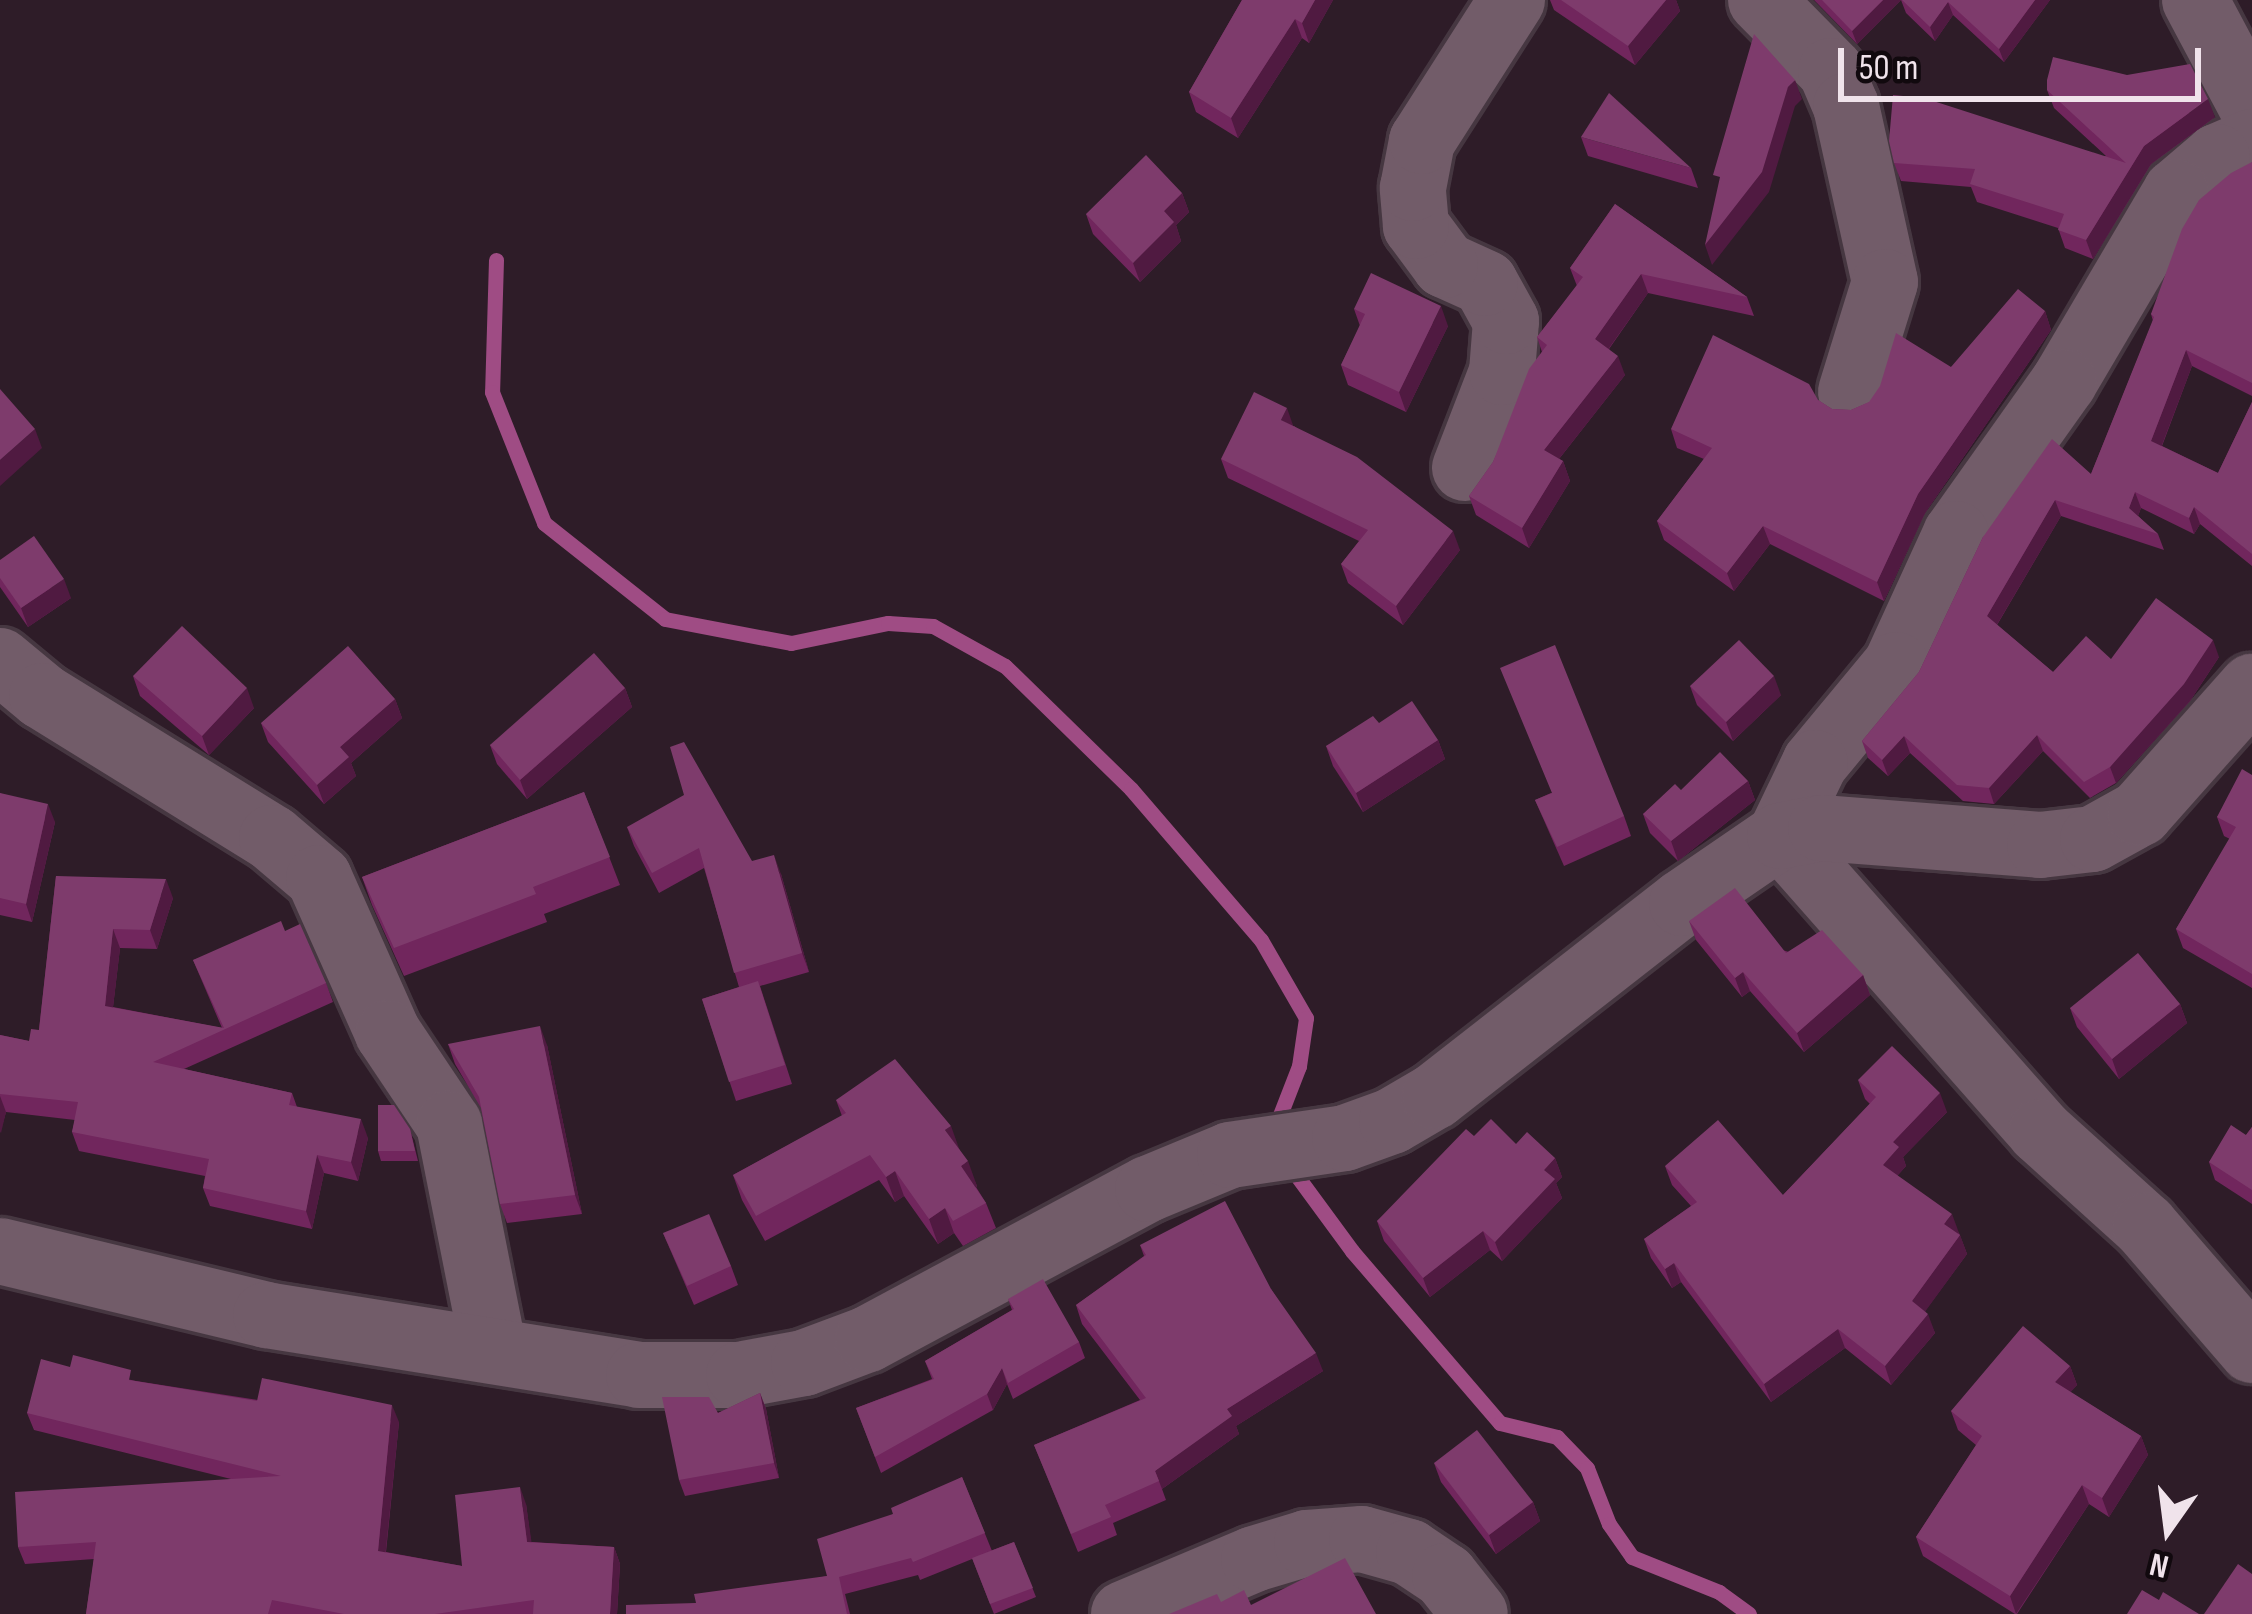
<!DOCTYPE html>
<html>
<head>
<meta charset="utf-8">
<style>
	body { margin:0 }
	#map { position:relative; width:2252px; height:1614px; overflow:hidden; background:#2e1c28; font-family:"Sofia Sans Condensed",sans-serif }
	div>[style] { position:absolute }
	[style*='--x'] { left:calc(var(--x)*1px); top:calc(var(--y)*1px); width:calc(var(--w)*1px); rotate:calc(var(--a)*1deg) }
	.stream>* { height:15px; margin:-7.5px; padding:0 7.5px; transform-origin:7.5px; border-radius:7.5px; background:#9f4c84 }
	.roads { filter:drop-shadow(3px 0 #463741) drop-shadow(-3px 0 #463741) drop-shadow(0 3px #463741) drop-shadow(0 -3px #463741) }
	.minor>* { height:66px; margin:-33px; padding:0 33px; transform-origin:33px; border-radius:33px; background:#725c69 }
	.wall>* { inset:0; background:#71265d }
	.shaded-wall>* { inset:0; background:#501a41 }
	.building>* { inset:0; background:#7e3b6c }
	span { translate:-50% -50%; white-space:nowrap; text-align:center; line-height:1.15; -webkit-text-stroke:10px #11090e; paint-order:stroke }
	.north { position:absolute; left:2108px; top:1470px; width:120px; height:120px; -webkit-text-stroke:9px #11090e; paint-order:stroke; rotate:194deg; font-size:33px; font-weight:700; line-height:48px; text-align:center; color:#f0e3eb }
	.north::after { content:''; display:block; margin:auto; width:42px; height:54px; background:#f0e3eb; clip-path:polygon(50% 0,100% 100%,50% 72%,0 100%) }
	.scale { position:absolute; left:1838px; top:48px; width:363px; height:54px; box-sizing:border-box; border:6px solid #f0e3eb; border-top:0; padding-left:15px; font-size:36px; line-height:42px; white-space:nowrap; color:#f0e3eb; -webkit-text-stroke:9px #11090e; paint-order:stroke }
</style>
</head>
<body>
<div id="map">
	<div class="stream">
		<div style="--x:496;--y:260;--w:132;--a:91.7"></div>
		<div style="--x:492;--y:392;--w:141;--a:68.3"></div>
		<div style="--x:544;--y:523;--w:154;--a:38.4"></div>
		<div style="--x:665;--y:619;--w:128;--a:10.8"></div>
		<div style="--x:791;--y:643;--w:99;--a:-11.7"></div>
		<div style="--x:888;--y:623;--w:45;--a:3.8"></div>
		<div style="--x:933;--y:626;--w:82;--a:29.1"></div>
		<div style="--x:1005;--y:666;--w:176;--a:44.3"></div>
		<div style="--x:1131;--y:789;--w:199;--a:49.3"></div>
		<div style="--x:1261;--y:940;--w:90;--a:60"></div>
		<div style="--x:1306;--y:1018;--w:49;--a:98.3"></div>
		<div style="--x:1299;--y:1066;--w:66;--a:111.2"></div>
		<div style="--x:1286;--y:1161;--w:112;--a:53.7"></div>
		<div style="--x:1352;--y:1251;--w:227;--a:49.3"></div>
		<div style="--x:1500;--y:1423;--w:59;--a:13.8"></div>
		<div style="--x:1557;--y:1437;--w:43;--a:45.9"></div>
		<div style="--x:1587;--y:1468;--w:60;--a:68.6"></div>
		<div style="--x:1609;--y:1524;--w:40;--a:55.1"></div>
		<div style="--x:1632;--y:1557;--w:94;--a:21.9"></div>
		<div style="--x:1719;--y:1592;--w:37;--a:36"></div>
	</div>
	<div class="roads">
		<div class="minor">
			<div style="--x:1761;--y:0;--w:100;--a:45.4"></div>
			<div style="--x:1831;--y:71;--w:38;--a:67"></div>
			<div style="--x:1846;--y:106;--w:180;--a:77.5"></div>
			<div style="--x:1885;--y:282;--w:115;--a:107.2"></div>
			<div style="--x:2195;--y:0;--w:121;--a:62"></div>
			<div style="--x:2252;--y:142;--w:38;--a:157"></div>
			<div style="--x:2217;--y:157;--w:54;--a:139.5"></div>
			<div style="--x:2176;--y:192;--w:221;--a:120.5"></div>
			<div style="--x:2064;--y:382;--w:186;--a:125.4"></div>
			<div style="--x:1956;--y:534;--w:144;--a:114.6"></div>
			<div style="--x:1896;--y:665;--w:127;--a:129.6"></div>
			<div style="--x:1815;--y:763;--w:81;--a:115.6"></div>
			<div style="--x:1780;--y:836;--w:395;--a:48.6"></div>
			<div style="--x:2041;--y:1132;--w:140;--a:42.1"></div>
			<div style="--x:2145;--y:1226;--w:164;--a:49.2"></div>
			<div style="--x:1465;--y:468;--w:103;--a:-68.9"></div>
			<div style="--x:1502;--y:372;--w:51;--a:-85.5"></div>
			<div style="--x:1506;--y:321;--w:43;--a:-118.9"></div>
			<div style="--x:1485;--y:283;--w:44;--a:-155.8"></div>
			<div style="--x:1445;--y:265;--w:49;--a:-126.6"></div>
			<div style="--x:1416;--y:226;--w:38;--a:-95"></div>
			<div style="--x:1413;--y:188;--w:48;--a:-79.2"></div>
			<div style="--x:1422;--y:141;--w:167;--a:-57.4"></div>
			<div style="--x:0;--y:661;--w:55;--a:39.8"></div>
			<div style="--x:42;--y:696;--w:270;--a:31.7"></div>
			<div style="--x:272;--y:838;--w:62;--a:40.4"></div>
			<div style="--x:319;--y:878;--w:170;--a:66"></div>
			<div style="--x:388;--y:1033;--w:110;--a:56.2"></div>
			<div style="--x:449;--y:1124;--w:231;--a:78.8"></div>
			<div style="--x:0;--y:1251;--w:274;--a:13.5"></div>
			<div style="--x:266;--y:1315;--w:378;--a:9.1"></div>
			<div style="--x:639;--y:1375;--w:100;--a:0"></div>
			<div style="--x:739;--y:1375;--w:66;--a:-10.5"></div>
			<div style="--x:804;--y:1363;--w:68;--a:-20.6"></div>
			<div style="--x:868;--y:1339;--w:318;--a:-28.2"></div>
			<div style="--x:1148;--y:1189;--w:89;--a:-22.5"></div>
			<div style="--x:1230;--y:1155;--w:116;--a:-8.4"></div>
			<div style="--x:1345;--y:1138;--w:50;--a:-19.9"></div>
			<div style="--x:1392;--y:1121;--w:50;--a:-30.2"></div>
			<div style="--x:1435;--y:1096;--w:313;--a:-38"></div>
			<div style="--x:1682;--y:903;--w:119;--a:-34.4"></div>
			<div style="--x:1780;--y:836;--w:42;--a:-11"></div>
			<div style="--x:1821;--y:828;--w:220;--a:4.4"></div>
			<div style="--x:2040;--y:845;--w:53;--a:-6.5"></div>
			<div style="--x:2093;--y:839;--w:54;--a:-29"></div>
			<div style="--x:2140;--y:813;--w:169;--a:-48.4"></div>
			<div style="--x:1124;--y:1614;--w:141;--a:-22.9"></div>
			<div style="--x:1254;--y:1559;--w:55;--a:-16.8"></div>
			<div style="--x:1307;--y:1543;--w:55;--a:-4.2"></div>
			<div style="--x:1362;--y:1539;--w:49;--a:15.5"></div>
			<div style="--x:1409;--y:1552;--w:43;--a:33.7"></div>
			<div style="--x:1445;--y:1576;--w:48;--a:51.7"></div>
		</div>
	</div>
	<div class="wall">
		<div style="clip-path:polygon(1242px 0,1333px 0,1309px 43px,1302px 38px,1238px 138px,1196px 112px,1189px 92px)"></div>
		<div style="clip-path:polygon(1550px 0,1676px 0,1680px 11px,1635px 65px,1554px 10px)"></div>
		<div style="clip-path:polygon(1814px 0,1901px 0,1857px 44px)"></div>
		<div style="clip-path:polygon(1901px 0,2050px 0,2004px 62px,1953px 15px,1935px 41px,1906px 13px)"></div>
		<div style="clip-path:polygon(2047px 90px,2215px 117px,2151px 164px,2093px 259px,2065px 248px,2058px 228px,1977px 202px,1971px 187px,1901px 181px,1894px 163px,2106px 156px,2054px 108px)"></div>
		<div style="clip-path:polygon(1581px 137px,1691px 168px,1698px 188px,1588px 156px)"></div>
		<div style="clip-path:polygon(2252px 162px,2252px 396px,2192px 366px,2162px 446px,2218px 473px,2252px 402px,2252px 566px,2200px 524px,2194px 534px,2141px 508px,2138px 516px,2158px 534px,2164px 550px,2061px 516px,1997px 625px,2053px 672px,2111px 659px,2219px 657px,2190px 701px,2116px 783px,2090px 798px,2043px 751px,1994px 804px,1963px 801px,1910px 753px,1888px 776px,1868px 758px,1862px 741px,1919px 672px,1983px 537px,2091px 474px,2153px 321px,2151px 314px)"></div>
		<div style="clip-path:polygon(1182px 193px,1189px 212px,1176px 225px,1181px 241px,1140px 282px,1093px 234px,1086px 214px)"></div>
		<div style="clip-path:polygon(1615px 204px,1747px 297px,1754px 316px,1648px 293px,1609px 349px,1625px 375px,1559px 459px,1563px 461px,1570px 481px,1529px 548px,1476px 515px,1469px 496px,1493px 462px,1542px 352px,1537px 337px,1577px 286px,1570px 268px)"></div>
		<div style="clip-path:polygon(1354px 309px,1448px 326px,1406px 412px,1348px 385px,1341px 365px,1360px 326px)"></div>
		<div style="clip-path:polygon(2045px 311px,2051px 330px,1925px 513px,1884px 601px,1770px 544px,1734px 591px,1664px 540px,1657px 521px,1704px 459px,1677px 448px,1671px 429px,1818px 400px,1832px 409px,1851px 410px,1951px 367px)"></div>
		<div style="clip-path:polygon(1294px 426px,1460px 550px,1403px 625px,1348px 583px,1341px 564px,1359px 541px,1228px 478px,1221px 459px)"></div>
		<div style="clip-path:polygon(0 560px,71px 598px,28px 627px,0 587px)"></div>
		<div style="clip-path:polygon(133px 676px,254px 708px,209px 755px,140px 696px)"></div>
		<div style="clip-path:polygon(1690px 686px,1781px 695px,1733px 741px,1697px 705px)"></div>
		<div style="clip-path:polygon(625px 688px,632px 707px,527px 799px,497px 764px,490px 745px)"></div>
		<div style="clip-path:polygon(395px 699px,402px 718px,351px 763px,356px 776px,324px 804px,268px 742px,261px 723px)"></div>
		<div style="clip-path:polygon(1379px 723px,1438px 740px,1445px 759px,1363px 812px,1333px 766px,1326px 746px)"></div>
		<div style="clip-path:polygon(2252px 775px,2252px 988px,2183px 948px,2176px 929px,2230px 839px,2224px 836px,2217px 817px)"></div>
		<div style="clip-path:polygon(1748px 781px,1755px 800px,1678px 861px,1650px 833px,1643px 814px,1681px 790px)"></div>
		<div style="clip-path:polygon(584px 792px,620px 885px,544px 914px,547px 922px,404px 976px,372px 905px,362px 877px)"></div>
		<div style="clip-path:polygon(0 793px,55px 822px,32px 922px,0 915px)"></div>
		<div style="clip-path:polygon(1551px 793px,1624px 816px,1631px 836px,1564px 866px,1535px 800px)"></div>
		<div style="clip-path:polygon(627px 827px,752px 861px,781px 874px,809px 972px,760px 986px,792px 1084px,736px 1101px,702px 999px,739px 987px,704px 868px,659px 893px,634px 846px)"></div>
		<div style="clip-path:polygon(56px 876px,173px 898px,157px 949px,120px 948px,113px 1007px,222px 1028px,193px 960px,285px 931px,326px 983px,333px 1002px,184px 1069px,292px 1093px,297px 1107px,368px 1138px,358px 1181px,324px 1173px,312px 1229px,210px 1206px,203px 1188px,205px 1176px,79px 1151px,72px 1132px,75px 1120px,6px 1112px,0 1133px,0 1035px,29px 1041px,39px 1030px)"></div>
		<div style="clip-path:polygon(1689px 921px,1863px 975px,1870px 995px,1804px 1052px,1750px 991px,1742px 997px,1696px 940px)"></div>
		<div style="clip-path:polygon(2180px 1004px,2187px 1023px,2119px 1079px,2077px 1027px,2070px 1008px)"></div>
		<div style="clip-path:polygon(448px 1044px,547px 1045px,582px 1214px,507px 1223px,500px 1204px,481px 1108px,455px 1064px)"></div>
		<div style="clip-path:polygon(1858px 1080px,1947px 1112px,1903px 1157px,1906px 1166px,1897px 1176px,1959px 1233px,1967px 1254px,1925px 1311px,1935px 1333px,1891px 1385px,1845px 1348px,1771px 1402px,1681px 1282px,1672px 1288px,1651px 1258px,1644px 1239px,1691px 1206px,1672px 1185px,1665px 1166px,1783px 1195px,1870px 1104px,1865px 1099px)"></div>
		<div style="clip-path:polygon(836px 1100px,959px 1149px,977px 1186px,976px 1187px,986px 1203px,996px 1228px,963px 1246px,954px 1233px,938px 1244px,904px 1196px,895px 1202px,879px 1180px,765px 1241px,742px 1200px,733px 1175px,842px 1116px)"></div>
		<div style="clip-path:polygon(2252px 1127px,2252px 1204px,2215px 1180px,2209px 1162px,2246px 1135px)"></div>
		<div style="clip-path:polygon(410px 1129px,418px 1161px,381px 1161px,378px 1151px)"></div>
		<div style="clip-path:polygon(1474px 1136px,1516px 1144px,1555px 1158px,1562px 1177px,1556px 1183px,1562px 1198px,1502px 1261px,1490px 1250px,1430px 1297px,1384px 1241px,1377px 1221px)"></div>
		<div style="clip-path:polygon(663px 1233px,731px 1266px,738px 1285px,694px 1305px)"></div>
		<div style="clip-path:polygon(1140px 1245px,1271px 1289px,1323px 1371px,1236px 1426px,1239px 1434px,1162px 1489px,1166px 1500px,1113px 1523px,1117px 1535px,1078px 1552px,1034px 1445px,1140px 1400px,1082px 1324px,1076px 1305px,1144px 1256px)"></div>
		<div style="clip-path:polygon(1008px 1299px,1079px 1342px,1085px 1358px,1013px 1399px,1007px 1384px,993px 1410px,881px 1473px,856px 1408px,932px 1379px,925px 1361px,1012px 1310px)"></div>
		<div style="clip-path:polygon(2070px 1366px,2077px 1385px,2070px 1392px,2141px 1436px,2148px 1455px,2109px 1517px,2089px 1504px,2017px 1614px,2015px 1614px,1923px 1556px,1916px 1537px,1976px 1445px,1958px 1430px,1951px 1411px)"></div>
		<div style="clip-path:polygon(70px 1367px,136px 1381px,399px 1422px,386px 1552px,462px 1566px,526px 1504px,531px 1542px,614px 1547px,620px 1564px,617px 1614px,86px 1614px,94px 1559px,25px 1564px,18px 1547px,231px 1479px,34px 1430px,27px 1413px)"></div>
		<div style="clip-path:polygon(760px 1393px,766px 1409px,779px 1478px,685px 1496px,679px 1480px,718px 1413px)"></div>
		<div style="clip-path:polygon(1434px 1463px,1533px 1502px,1540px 1521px,1496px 1554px,1441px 1482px)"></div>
		<div style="clip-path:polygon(962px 1477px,992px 1551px,920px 1580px,918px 1575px,845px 1594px,850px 1614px,626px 1614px,696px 1603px,827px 1576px,893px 1514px)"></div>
		<div style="clip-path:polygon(1014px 1542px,1036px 1597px,994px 1614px,972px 1558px)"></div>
	</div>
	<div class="shaded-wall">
		<div style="clip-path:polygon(1315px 0,1333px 0,1309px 43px,1302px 23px)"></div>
		<div style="clip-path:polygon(1666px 0,1676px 0,1680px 11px,1635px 65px,1628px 46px)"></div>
		<div style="clip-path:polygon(1883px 0,1901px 0,1857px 44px,1852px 31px)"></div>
		<div style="clip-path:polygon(2035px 0,2050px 0,2004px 62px,1999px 49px)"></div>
		<div style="clip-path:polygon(1948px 2px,1953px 15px,1935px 41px,1930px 27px)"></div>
		<div style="clip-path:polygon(1295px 19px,1302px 38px,1238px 138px,1231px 118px)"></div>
		<div style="clip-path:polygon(1795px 80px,1802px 99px,1795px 106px,1769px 192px,1712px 265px,1705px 245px,1788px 87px)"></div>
		<div style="clip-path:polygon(2208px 99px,2215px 117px,2151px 164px,2093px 259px,2086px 240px,2144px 146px)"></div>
		<div style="clip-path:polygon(1182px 193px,1189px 212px,1176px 225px,1181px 241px,1140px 282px,1133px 263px,1164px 211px)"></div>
		<div style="clip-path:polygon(1641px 274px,1648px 293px,1602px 358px,1595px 339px)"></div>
		<div style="clip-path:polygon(1441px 306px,1448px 326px,1406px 412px,1399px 392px)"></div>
		<div style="clip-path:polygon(2045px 311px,2051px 330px,1925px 513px,1884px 601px,1877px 582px,1918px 494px)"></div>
		<div style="clip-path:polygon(2186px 350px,2192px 366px,2157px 458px,2151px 441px)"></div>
		<div style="clip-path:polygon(1618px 356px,1625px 375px,1551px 469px,1544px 450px)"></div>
		<div style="clip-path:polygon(1287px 408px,1294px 428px,1281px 420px)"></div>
		<div style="clip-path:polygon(35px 429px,42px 448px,0 486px,0 460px)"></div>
		<div style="clip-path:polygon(1563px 461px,1570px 481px,1529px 548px,1522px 528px)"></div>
		<div style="clip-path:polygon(2135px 492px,2141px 508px,2135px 524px,2129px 508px)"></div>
		<div style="clip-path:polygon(2055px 500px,2061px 516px,1992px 633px,1987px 616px)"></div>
		<div style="clip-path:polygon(2194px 507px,2200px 524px,2194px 534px,2189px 518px)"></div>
		<div style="clip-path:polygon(1763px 526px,1770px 544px,1734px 591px,1727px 573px)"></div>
		<div style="clip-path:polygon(1453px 531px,1460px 550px,1403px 625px,1396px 606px)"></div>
		<div style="clip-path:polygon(64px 579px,71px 598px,28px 627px,21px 608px)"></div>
		<div style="clip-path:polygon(2213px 640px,2219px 657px,2190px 701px,2116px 783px,2110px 767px)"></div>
		<div style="clip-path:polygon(1774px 676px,1781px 695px,1733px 741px,1726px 722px)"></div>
		<div style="clip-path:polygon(247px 688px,254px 708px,209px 755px,202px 736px)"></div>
		<div style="clip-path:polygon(625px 688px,632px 707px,527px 799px,520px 780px)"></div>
		<div style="clip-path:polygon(395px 699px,402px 718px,351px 763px,356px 776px,324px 804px,317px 785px,340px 747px)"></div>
		<div style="clip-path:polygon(2037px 735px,2043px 751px,1994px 804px,1989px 788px)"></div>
		<div style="clip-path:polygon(1904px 736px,1910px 753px,1888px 776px,1882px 760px)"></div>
		<div style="clip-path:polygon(1438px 740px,1445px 759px,1363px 812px,1356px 793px)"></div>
		<div style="clip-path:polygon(1748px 781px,1755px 800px,1678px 861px,1671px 841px)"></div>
		<div style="clip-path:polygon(48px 804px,55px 822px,32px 922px,26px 904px)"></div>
		<div style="clip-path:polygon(774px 855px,781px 874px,809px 972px,802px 953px)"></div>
		<div style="clip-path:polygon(166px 879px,173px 898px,157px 949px,150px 930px)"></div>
		<div style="clip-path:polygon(113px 929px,120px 948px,111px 1024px,105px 1006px)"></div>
		<div style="clip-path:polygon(1743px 972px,1750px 991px,1742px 997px,1735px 978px)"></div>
		<div style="clip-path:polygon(1863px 975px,1870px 995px,1804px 1052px,1797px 1033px)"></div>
		<div style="clip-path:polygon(2180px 1004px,2187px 1023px,2119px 1079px,2112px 1059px)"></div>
		<div style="clip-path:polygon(540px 1026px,547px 1045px,582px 1214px,575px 1195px)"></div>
		<div style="clip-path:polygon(1940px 1093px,1947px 1112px,1903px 1157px,1906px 1166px,1890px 1184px,1883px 1165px,1893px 1142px)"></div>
		<div style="clip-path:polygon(0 1096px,6px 1112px,1px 1133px,0 1130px)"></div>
		<div style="clip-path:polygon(361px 1119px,368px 1138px,358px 1181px,351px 1162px)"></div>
		<div style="clip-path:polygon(951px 1126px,960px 1151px,945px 1130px)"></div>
		<div style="clip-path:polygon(317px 1155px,324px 1173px,312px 1229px,306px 1211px)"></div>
		<div style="clip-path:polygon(1555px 1158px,1562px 1177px,1556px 1183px,1562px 1198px,1502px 1261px,1495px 1242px,1544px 1170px)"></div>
		<div style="clip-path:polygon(968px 1161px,977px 1186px,970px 1191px,961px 1166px)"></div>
		<div style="clip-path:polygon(895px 1171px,904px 1196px,895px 1202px,886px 1177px)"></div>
		<div style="clip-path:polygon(945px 1208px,954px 1233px,938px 1244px,929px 1219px)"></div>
		<div style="clip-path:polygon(1952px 1214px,1959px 1233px,1951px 1243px,1944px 1224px)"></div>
		<div style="clip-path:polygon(1483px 1231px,1490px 1250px,1430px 1297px,1423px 1278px)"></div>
		<div style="clip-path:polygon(1960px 1235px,1967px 1254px,1919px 1320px,1912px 1301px)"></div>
		<div style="clip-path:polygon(1674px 1263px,1681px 1282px,1672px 1288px,1665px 1269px)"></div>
		<div style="clip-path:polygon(1928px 1314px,1935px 1333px,1891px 1385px,1885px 1366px)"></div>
		<div style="clip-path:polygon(1838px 1329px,1845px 1348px,1771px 1402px,1764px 1384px)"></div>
		<div style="clip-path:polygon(1316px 1353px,1323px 1371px,1236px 1426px,1239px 1434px,1162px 1489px,1155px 1471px,1227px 1409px)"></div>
		<div style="clip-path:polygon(2070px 1366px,2077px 1385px,2062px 1402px,2055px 1382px)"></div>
		<div style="clip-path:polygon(1002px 1368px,1007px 1384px,993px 1410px,987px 1394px)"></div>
		<div style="clip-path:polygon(760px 1393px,766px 1409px,779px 1478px,774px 1463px)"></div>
		<div style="clip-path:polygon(392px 1405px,399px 1422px,384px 1568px,378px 1551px)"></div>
		<div style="clip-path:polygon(2141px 1436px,2148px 1455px,2109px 1517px,2102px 1498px)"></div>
		<div style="clip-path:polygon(2082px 1485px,2089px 1504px,2016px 1614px,2010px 1596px)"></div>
		<div style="clip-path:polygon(520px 1487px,526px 1504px,534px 1559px,527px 1542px)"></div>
		<div style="clip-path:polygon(1533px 1502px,1540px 1521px,1496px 1554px,1489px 1535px)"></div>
		<div style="clip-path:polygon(614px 1547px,620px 1564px,617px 1614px,610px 1614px)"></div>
	</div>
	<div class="building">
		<div style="clip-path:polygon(1242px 0,1315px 0,1302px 23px,1295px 19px,1231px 118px,1189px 92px)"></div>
		<div style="clip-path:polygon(1561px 0,1666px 0,1628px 46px)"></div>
		<div style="clip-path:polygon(1822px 0,1883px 0,1852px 31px)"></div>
		<div style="clip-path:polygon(1902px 0,2035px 0,1999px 49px,1948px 2px,1930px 27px)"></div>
		<div style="clip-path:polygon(1754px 34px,1795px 80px,1788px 87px,1762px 172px,1705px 245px,1720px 177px,1713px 175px)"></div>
		<div style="clip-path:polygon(2053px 57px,2127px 75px,2190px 64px,2208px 99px,2144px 146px,2086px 240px,2058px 230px,2064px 214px,1970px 184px,1975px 169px,1894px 163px,1889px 141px,1893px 95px,1924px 98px,2126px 163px,2047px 90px,2047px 80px)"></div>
		<div style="clip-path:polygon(1609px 93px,1691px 168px,1581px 137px)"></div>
		<div style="clip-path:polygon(1146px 155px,1182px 193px,1164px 211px,1174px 222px,1133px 263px,1086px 214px)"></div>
		<div style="clip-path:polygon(2252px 162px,2252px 383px,2186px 350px,2151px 441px,2218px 473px,2252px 402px,2252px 554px,2194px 507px,2189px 518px,2135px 492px,2129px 508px,2158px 534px,2055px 500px,1987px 616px,2053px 672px,2086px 636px,2111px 659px,2156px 598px,2213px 640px,2184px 684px,2110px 767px,2084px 782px,2037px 735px,1989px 788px,1957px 785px,1904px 736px,1882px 760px,1862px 741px,1919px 672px,1983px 537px,2052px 439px,2091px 474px,2154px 317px,2151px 314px,2182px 229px,2199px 200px,2231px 173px)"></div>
		<div style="clip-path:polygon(1615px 204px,1747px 297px,1641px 274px,1595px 339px,1618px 356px,1544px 450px,1563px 461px,1522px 528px,1469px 496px,1493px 462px,1529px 369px,1547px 345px,1537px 337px,1583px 277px,1570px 268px)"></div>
		<div style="clip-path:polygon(1371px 273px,1441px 306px,1399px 392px,1341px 365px,1365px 314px,1354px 309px)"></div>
		<div style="clip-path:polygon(2018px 289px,2045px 311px,1918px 494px,1877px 582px,1763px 526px,1727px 573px,1657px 521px,1712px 448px,1671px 429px,1713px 335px,1809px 384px,1818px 400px,1832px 409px,1851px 410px,1869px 402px,1880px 386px,1896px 333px,1951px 367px)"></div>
		<div style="clip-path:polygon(0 389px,35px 429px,0 460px)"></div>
		<div style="clip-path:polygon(1254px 392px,1287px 408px,1281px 420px,1357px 457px,1453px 531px,1396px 606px,1341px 564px,1368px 530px,1221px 459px)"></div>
		<div style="clip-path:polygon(34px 536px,64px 579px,21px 608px,0 578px,0 560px)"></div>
		<div style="clip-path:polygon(182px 626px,247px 688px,202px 736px,133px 676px)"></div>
		<div style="clip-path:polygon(1739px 640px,1774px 676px,1726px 722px,1690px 686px)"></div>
		<div style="clip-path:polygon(1555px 645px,1624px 816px,1557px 847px,1535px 800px,1552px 793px,1500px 668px)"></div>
		<div style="clip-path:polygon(348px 646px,395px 699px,340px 747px,349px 757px,317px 785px,261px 723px)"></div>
		<div style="clip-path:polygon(594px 653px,625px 688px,520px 780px,490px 745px)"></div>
		<div style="clip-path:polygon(1412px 701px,1438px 740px,1356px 793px,1326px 746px,1373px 716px,1379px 723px)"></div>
		<div style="clip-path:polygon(684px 742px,752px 861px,774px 855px,802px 953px,734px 973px,699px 848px,652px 873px,627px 827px,684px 795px,670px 747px)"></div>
		<div style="clip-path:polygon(1720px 752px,1748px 781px,1671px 841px,1643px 814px,1675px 784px,1681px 790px)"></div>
		<div style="clip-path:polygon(2242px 769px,2252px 775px,2252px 974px,2176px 929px,2236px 827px,2217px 817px)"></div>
		<div style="clip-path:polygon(584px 792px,610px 857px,533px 887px,536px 894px,394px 948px,362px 877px)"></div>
		<div style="clip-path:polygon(0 793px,48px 804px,26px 904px,0 898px)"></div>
		<div style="clip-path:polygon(56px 876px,166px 879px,150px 930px,113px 929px,105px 1006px,224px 1028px,193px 960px,281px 921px,285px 931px,300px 924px,326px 983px,153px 1062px,292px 1093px,289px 1105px,361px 1119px,351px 1162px,317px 1155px,306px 1211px,203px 1188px,209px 1159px,72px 1132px,78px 1102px,0 1094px,0 1035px,29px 1041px,31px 1029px,39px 1030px)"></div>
		<div style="clip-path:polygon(1735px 888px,1786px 953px,1822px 930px,1863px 975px,1797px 1033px,1743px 972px,1735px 978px,1689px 921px)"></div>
		<div style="clip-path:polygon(2138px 953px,2180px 1004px,2112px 1059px,2070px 1008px)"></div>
		<div style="clip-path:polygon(758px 981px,785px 1065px,729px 1082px,702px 999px)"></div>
		<div style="clip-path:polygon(540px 1026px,575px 1195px,500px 1204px,479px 1097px,448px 1044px)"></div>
		<div style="clip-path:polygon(1892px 1046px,1940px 1093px,1893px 1142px,1899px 1147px,1883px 1165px,1952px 1214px,1944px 1224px,1960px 1235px,1912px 1301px,1928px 1314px,1885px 1366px,1838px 1329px,1764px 1384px,1674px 1263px,1665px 1269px,1644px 1239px,1697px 1202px,1665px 1166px,1718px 1120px,1783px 1195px,1876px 1097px,1858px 1080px)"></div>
		<div style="clip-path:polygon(895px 1059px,951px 1126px,945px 1130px,968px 1161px,961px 1166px,986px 1203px,953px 1221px,945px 1208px,929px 1219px,895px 1171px,886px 1177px,870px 1155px,756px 1216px,733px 1175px,846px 1113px,836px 1100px)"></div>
		<div style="clip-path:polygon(378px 1105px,394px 1105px,410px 1129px,415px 1151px,378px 1151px)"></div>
		<div style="clip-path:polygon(1491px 1119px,1516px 1144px,1527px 1132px,1555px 1158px,1544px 1170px,1555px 1179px,1495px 1242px,1483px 1231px,1423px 1278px,1377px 1221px,1466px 1129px,1474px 1136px)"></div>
		<div style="clip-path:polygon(2231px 1125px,2246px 1135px,2252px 1127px,2252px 1190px,2209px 1162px)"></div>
		<div style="clip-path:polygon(1225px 1201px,1271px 1289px,1316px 1353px,1227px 1409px,1232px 1416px,1155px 1471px,1159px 1481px,1105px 1505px,1111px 1517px,1071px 1534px,1034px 1445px,1146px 1398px,1076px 1305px,1146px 1255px,1140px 1245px)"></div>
		<div style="clip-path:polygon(709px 1214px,731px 1266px,687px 1286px,663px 1233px)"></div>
		<div style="clip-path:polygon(1043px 1279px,1079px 1342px,1008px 1383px,1002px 1368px,987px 1394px,875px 1457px,856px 1408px,934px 1379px,925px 1361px,1014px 1309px,1008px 1299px)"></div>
		<div style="clip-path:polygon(2023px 1326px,2070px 1366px,2055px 1382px,2141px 1436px,2102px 1498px,2082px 1485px,2010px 1596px,1916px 1537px,1982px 1436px,1951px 1411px)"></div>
		<div style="clip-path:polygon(73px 1355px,131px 1370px,129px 1380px,257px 1401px,262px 1378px,392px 1405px,378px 1551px,462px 1566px,455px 1495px,520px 1487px,527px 1542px,614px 1547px,610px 1614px,533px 1614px,534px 1600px,435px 1614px,344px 1614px,272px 1600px,268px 1614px,86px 1614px,96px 1542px,18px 1547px,15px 1492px,281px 1476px,27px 1413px,41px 1359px,70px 1367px)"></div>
		<div style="clip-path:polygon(760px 1393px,774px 1463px,679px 1480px,662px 1397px,709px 1397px,718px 1413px)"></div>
		<div style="clip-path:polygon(1477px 1430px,1533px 1502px,1489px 1535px,1434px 1463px)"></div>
		<div style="clip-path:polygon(962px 1477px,985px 1533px,913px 1562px,911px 1558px,839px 1577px,847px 1614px,626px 1614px,626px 1605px,696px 1603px,694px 1594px,827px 1576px,817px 1539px,893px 1514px,891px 1508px)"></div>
		<div style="clip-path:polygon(1014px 1542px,1033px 1588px,990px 1604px,972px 1558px)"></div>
		<div style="clip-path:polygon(1345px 1558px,1376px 1614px,1169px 1614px,1217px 1594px,1221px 1602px,1244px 1590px,1251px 1605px)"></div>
		<div style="clip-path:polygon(2238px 1564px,2252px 1574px,2252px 1614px,2204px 1614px)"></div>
		<div style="clip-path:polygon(2142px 1590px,2159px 1600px,2163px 1592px,2199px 1614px,2127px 1614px)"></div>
	</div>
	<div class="north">N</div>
	<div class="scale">50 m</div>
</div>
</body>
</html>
